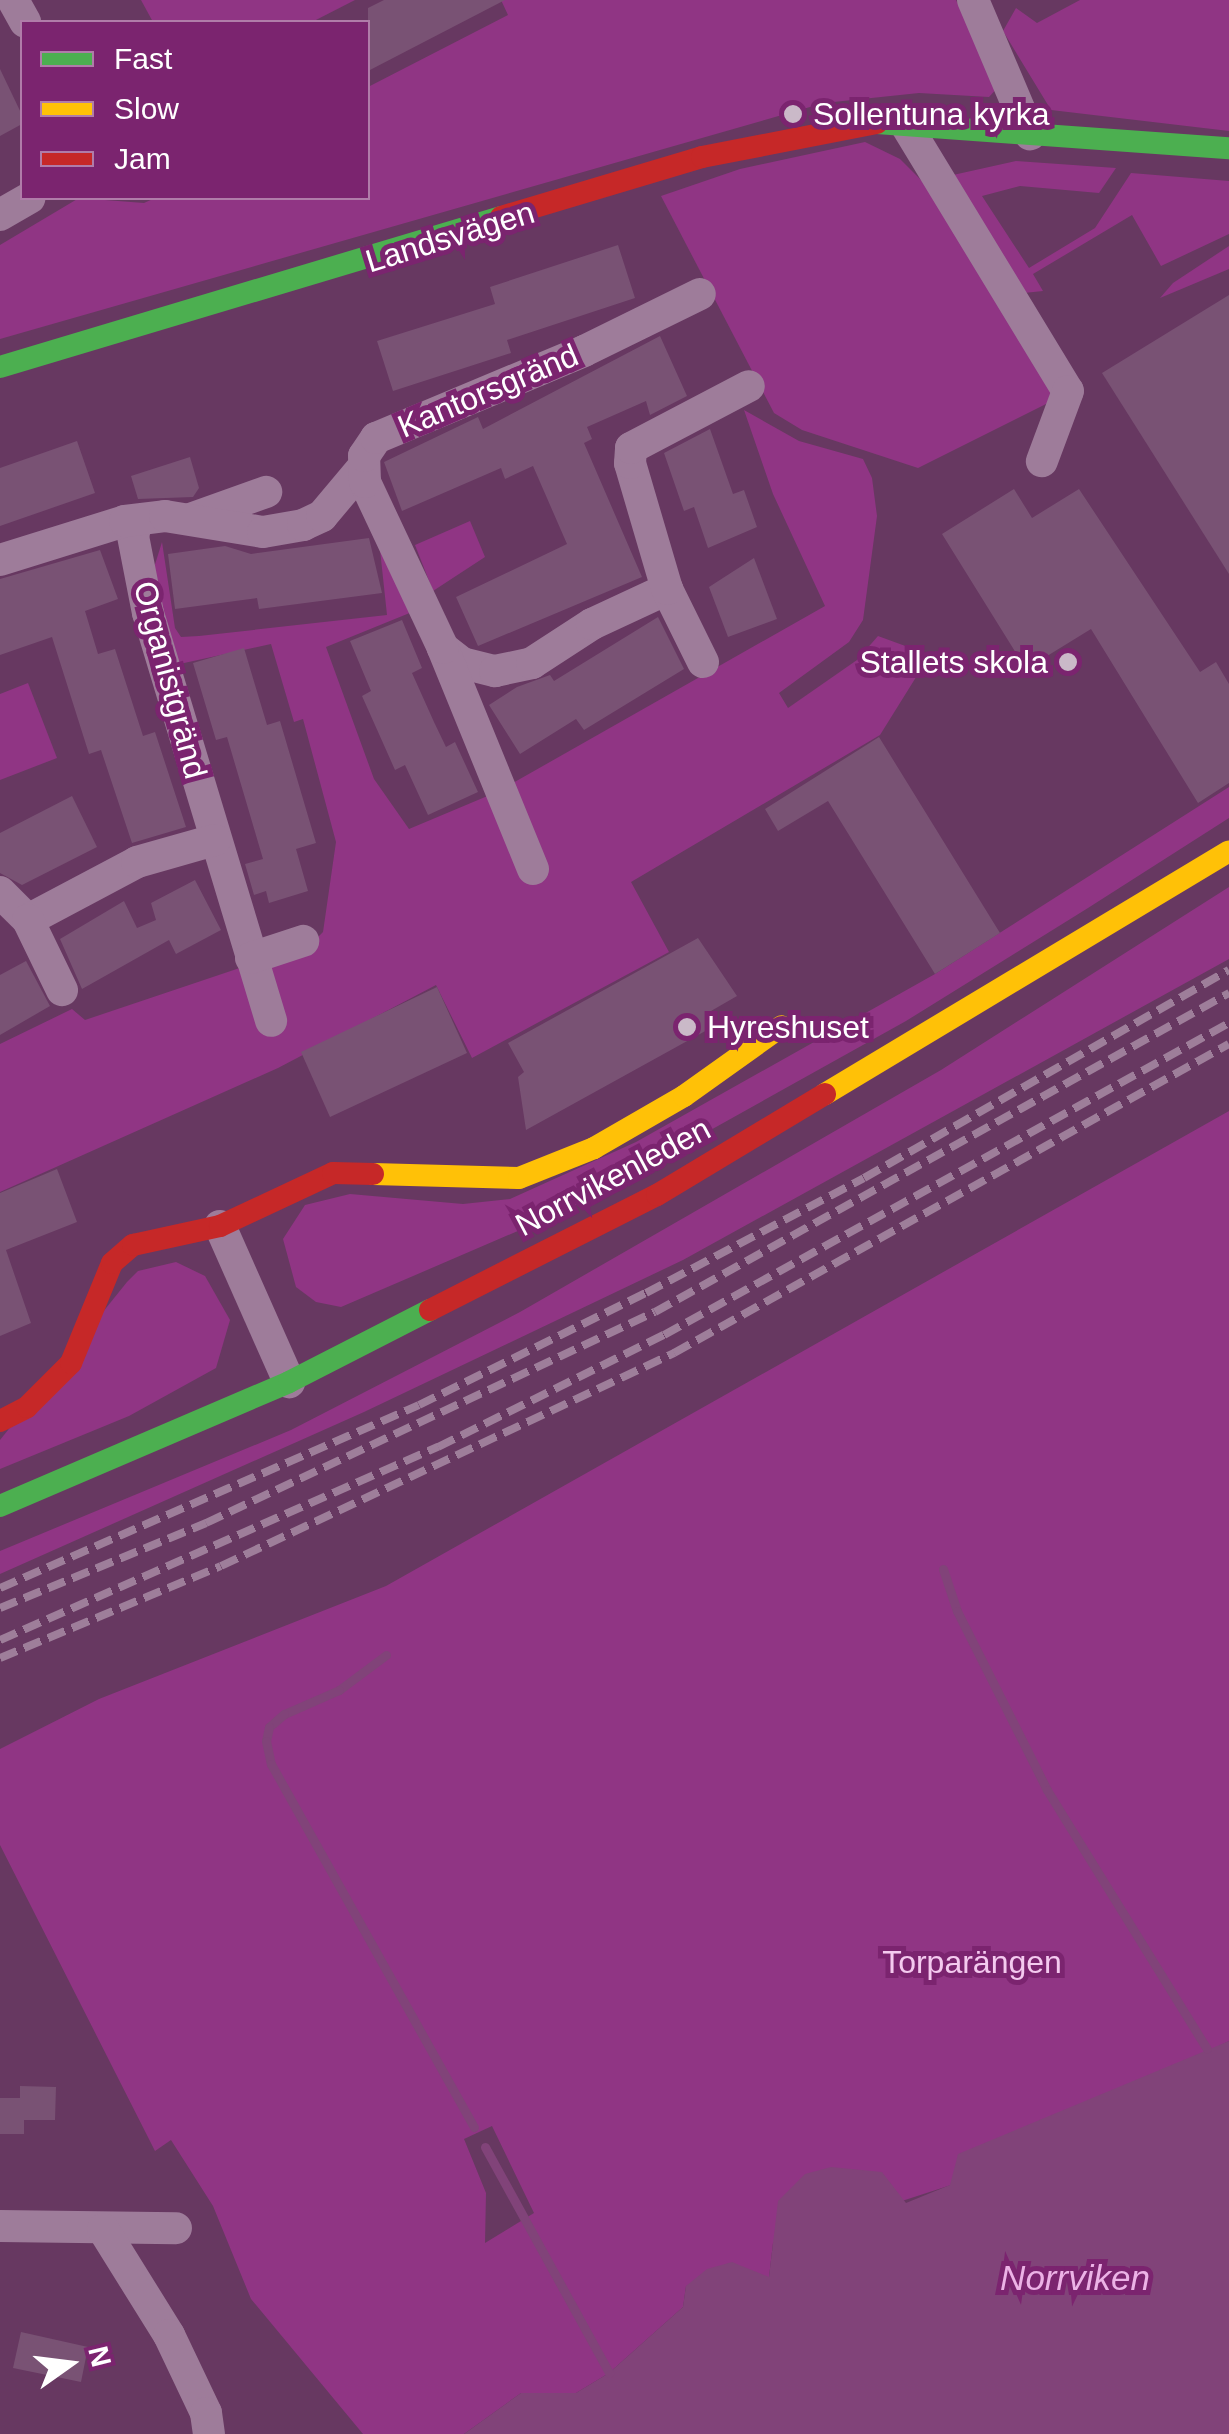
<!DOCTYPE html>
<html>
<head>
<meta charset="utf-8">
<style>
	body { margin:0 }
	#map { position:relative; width:1229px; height:2434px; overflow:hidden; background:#673861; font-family:Arial,sans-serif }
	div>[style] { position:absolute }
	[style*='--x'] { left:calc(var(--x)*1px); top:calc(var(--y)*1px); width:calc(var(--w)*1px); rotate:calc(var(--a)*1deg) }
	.green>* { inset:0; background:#903584 }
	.water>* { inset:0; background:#814379 }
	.stream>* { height:9px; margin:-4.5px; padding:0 4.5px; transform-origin:4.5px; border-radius:4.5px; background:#814379 }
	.building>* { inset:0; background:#795274 }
	.street>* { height:32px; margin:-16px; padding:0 16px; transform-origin:16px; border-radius:16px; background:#9e7c9a }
	.fast>* { height:22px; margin:-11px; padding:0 11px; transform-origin:11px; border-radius:11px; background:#4caf50 }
	.slow>* { height:22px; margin:-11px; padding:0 11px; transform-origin:11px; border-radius:11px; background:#ffc107 }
	.jam>* { height:22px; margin:-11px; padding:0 11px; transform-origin:11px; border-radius:11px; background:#c62828 }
	.rail>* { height:8px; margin-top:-4px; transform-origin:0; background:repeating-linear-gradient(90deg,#9e7e9a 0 18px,transparent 0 26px) }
	.dots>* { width:28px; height:28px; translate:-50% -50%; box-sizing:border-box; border:5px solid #7b246f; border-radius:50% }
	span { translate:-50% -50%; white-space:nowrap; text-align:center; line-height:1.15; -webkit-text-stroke:10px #7b246f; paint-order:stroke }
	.poi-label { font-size:32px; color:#fff }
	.left { translate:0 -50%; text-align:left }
	.right { translate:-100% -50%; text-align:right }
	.street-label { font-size:32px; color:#fff }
	.park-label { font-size:32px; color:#f4caef }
	.water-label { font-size:35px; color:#ecb2e6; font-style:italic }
	.legend { position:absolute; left:20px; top:20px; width:350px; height:180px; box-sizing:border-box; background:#7b246f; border:2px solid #b07ca9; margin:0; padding:12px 18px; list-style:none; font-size:30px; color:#fff }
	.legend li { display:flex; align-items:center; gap:20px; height:50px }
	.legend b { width:50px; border:2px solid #b07ca9 }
	.north { position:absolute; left:20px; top:2314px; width:100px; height:100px; -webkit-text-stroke:8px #7b246f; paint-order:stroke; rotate:76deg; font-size:28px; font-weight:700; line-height:40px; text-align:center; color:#fff }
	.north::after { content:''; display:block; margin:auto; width:35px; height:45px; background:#fff; clip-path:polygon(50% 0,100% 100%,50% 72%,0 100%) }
</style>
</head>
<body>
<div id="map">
	<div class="green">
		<div style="clip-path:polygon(141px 0,355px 0,312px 22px,153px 22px)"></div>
		<div style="clip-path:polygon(501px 0,956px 0,999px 86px,989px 97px,919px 93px,824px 103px,0 339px,0 245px,79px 198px,144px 203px,155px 198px,368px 198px,368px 87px,508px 15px)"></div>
		<div style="clip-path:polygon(1080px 0,1229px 0,1229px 131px,1051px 110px,1003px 31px,1016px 8px,1037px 23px)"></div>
		<div style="clip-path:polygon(865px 142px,900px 159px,922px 181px,1053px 385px,1052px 401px,918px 468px,802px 430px,774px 413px,661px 196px,740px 169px)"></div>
		<div style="clip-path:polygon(1016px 161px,1116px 168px,1099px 193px,1020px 186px,982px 196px,1029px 268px,1095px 228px,1131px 173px,1229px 181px,1229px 234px,1161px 266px,1132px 215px,1033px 274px,1043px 291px,1024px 293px,953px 175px)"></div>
		<div style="clip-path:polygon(1229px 246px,1229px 269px,1160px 298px,1173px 283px)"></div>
		<div style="clip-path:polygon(744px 410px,799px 441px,863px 459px,872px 478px,877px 516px,863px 620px,849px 642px,779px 693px,788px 708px,857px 660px,878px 636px,919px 651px,918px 674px,880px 735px,631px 882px,669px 952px,472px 1058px,436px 985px,278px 1068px,0 1192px,0 1044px,72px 1009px,85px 1020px,311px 944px,323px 932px,336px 842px,303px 719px,294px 722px,271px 644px,175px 665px,152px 574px,162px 542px,175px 628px,181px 637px,199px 636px,387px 615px,378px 531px,417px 610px,326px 647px,374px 779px,409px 829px,497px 792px,825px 606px,773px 494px)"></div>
		<div style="clip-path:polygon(470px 521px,485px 557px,433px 591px,415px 545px)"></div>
		<div style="clip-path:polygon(28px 683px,57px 758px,0 780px,0 694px)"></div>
		<div style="clip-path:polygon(1229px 787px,1229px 818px,1088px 908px,906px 1021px,569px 1209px,341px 1307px,316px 1302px,296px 1287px,283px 1239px,305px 1205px,350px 1194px,463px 1204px,510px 1199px,636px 1142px,935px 974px)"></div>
		<div style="clip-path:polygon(1229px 887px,1229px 959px,683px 1260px,364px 1412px,0 1574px,0 1551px,291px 1430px,520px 1312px,941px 1070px)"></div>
		<div style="clip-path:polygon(evenodd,1229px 1111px,1229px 2041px,951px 2185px,773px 2243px,769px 2277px,686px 2286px,683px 2307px,609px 2373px,576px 2393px,521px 2393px,464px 2434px,363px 2434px,251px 2299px,213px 2206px,171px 2140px,155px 2151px,0 1845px,0 1749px,99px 1699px,386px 1586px,1229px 1111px,492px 2126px,534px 2213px,485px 2243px,486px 2193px,464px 2139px,492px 2126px)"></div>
		<div style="clip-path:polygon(176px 1262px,205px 1276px,230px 1320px,216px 1368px,129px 1416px,0 1469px,0 1440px,127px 1282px,138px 1271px)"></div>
	</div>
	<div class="water">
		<div style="clip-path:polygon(1229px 2041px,1229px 2434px,464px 2434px,521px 2393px,576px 2393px,609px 2373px,683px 2307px,686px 2286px,707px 2269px,732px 2262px,769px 2277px,778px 2201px,805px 2174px,831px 2167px,882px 2172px,906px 2203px,950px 2185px,958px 2154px)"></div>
	</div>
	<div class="stream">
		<div style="--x:943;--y:1569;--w:44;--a:71.6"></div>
		<div style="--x:957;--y:1611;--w:200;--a:63.3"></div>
		<div style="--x:1047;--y:1790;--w:304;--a:58.3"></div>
		<div style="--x:386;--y:1655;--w:59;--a:143.3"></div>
		<div style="--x:339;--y:1690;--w:60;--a:156.4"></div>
		<div style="--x:284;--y:1714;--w:20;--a:139"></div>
		<div style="--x:269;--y:1727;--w:14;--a:102"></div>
		<div style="--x:266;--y:1741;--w:24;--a:78"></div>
		<div style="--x:271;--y:1764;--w:416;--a:60.8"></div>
		<div style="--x:485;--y:2147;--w:258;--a:61.2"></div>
	</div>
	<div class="building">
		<div style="clip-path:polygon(384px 0,505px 0,368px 71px,368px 8px)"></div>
		<div style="clip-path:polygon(0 69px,22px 115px,22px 124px,0 136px)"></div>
		<div style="clip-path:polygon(618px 245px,635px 298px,507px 340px,511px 353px,393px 391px,377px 341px,495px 304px,490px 287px)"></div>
		<div style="clip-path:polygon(1229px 295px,1229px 574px,1102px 373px)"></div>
		<div style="clip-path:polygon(660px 336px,687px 396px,650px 415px,646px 401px,587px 427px,592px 439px,584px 443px,642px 577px,478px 646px,456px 597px,567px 544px,533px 466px,505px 479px,501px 468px,402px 511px,384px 462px,478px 417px,483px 429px)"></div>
		<div style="clip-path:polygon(710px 429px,733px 494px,744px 490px,757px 527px,708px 548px,694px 507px,684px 511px,664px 453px)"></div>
		<div style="clip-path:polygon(77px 441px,95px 493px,0 526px,0 468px)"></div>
		<div style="clip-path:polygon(190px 457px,199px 488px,193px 497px,138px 499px,131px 476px)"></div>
		<div style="clip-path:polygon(1014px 489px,1032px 518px,1079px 489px,1200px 672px,1216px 662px,1229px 684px,1229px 783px,1198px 803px,1091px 629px,1026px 669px,942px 534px)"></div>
		<div style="clip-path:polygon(369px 538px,382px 593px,259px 609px,257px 598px,175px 609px,168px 554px,225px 546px,251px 554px)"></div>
		<div style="clip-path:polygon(100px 550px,118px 599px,85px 611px,98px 654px,115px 649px,143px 736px,155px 732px,186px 827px,132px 843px,101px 750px,89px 754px,52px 637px,0 655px,0 579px)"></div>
		<div style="clip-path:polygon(754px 558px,777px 619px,728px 637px,709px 587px)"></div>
		<div style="clip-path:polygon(658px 617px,684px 669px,584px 730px,576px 719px,520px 754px,489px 705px,517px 687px,550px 675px,554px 681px)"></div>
		<div style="clip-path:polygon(402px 620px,422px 668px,412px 673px,434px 722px,446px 747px,455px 742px,478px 792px,428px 815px,405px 765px,395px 770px,383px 743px,362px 696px,371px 691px,350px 641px)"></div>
		<div style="clip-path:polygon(244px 648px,267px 725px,280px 721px,316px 843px,296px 849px,308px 891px,269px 903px,266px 891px,254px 895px,245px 864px,263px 859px,227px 737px,216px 740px,193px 663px)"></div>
		<div style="clip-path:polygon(879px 737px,1000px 933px,935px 974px,828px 801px,778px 831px,765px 809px)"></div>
		<div style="clip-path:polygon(72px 796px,97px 847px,22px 885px,0 873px,0 833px)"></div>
		<div style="clip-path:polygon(195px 880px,221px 930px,176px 954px,169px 940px,82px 989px,60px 939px,124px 901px,137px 928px,156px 920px,151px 903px)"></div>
		<div style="clip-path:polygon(698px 938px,737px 996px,711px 1011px,718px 1024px,526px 1130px,518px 1077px,524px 1072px,508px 1043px)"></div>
		<div style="clip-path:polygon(26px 961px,50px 1006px,0 1035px,0 975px)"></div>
		<div style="clip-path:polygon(437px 987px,467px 1053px,330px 1117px,301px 1052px)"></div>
		<div style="clip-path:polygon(57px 1169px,77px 1222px,6px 1250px,31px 1323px,0 1336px,0 1193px)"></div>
		<div style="clip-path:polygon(20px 2086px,56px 2087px,55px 2120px,24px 2120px,24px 2134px,0 2134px,0 2098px,20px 2098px)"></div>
		<div style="clip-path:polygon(21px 2332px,88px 2347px,81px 2382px,13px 2368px)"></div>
	</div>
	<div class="street">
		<div style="--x:13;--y:0;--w:25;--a:61"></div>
		<div style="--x:973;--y:0;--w:146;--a:67"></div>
		<div style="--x:903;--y:120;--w:317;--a:58.7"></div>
		<div style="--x:1068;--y:391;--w:75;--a:110.4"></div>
		<div style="--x:0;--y:215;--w:34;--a:-30"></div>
		<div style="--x:190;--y:519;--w:81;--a:-19.6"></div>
		<div style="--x:137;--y:520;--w:16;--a:104"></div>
		<div style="--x:133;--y:536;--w:78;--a:79"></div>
		<div style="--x:148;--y:613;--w:426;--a:73.2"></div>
		<div style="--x:0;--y:560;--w:131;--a:-17.3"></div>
		<div style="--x:125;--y:521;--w:40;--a:-7.1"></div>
		<div style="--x:165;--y:516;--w:99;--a:9.3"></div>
		<div style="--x:263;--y:532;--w:41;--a:-9.9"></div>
		<div style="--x:303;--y:525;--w:21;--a:-25"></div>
		<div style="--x:322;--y:516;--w:65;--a:-50"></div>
		<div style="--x:443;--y:648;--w:24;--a:38"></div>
		<div style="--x:462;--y:663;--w:34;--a:14"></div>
		<div style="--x:495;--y:671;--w:38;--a:-12"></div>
		<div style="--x:532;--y:663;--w:72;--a:-33"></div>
		<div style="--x:592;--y:624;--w:83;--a:-25"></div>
		<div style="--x:703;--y:662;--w:81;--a:-116.3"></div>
		<div style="--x:667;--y:589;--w:131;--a:-106.4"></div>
		<div style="--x:630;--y:463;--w:15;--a:-86"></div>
		<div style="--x:631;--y:448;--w:133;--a:-27.7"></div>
		<div style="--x:533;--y:869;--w:239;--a:-112.2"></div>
		<div style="--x:443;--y:648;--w:183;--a:-115.2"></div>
		<div style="--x:365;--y:482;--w:26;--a:-92"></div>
		<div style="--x:364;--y:456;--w:22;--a:-56"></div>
		<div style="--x:376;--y:438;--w:225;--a:-22.7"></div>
		<div style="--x:584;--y:351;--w:129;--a:-26.2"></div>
		<div style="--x:0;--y:892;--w:40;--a:45"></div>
		<div style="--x:28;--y:920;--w:123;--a:-28"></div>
		<div style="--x:137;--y:862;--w:81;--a:-15.8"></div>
		<div style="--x:28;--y:920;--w:78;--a:64.1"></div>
		<div style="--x:251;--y:958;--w:55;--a:-18.1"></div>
		<div style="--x:220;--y:1226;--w:171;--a:66.1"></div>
		<div style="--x:0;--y:2226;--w:176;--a:0.7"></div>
		<div style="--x:103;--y:2229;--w:125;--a:58.1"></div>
		<div style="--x:169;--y:2335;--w:86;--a:64.6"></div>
		<div style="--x:206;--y:2413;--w:21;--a:82"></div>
	</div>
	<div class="fast">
		<div style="--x:877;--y:123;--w:353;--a:4.1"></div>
		<div style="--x:0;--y:367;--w:523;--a:-16.67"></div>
		<div style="--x:0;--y:1506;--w:314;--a:-23.2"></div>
		<div style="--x:289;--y:1382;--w:158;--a:-27.1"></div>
	</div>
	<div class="slow">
		<div style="--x:825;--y:1094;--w:471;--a:-31"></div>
		<div style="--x:373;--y:1174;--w:146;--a:1.6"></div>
		<div style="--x:519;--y:1178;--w:81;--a:-21.8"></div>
		<div style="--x:594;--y:1148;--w:104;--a:-30"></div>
		<div style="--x:684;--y:1096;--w:120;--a:-35.5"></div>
	</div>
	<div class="jam">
		<div style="--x:501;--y:217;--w:210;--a:-16.6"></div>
		<div style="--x:702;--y:157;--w:178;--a:-11"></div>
		<div style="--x:430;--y:1310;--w:254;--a:-26.9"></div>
		<div style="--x:657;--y:1195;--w:196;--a:-31"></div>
		<div style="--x:0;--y:1421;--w:30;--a:-27"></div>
		<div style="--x:27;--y:1407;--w:62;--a:-45"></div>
		<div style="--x:71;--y:1363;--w:108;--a:-67.7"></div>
		<div style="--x:112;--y:1263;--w:28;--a:-41"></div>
		<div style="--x:133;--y:1245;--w:89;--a:-12.3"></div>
		<div style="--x:220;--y:1226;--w:125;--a:-25.1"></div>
		<div style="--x:333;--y:1173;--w:40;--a:1.4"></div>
	</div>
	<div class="rail">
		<div style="--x:0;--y:1588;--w:457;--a:-23.6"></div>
		<div style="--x:419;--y:1405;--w:253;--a:-26.3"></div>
		<div style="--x:646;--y:1293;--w:246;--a:-27.8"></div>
		<div style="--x:864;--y:1178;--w:420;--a:-29.7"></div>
		<div style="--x:0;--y:1608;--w:223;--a:-22.4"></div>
		<div style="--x:206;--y:1523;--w:496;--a:-25.2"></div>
		<div style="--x:655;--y:1312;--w:657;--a:-29.06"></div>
		<div style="--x:0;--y:1640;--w:479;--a:-23.8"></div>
		<div style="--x:438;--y:1447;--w:252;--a:-26.4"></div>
		<div style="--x:664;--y:1335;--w:645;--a:-28.91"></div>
		<div style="--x:0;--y:1658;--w:239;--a:-22.6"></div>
		<div style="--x:221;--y:1566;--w:501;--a:-25.18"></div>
		<div style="--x:674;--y:1353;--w:635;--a:-29.11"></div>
	</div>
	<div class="dots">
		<div style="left:793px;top:114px;background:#cab9c8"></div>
		<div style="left:1068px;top:662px;background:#cab9c8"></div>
		<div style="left:687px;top:1027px;background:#cab9c8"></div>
	</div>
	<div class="poi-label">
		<span class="left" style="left:813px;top:114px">Sollentuna kyrka</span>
		<span class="right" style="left:1048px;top:662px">Stallets skola</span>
		<span class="left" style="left:707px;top:1027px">Hyreshuset</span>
	</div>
	<div class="street-label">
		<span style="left:450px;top:237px;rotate:-17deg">Landsvägen</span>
		<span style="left:488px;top:391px;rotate:-23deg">Kantorsgränd</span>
		<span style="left:170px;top:680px;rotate:75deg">Organistgränd</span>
		<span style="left:613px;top:1177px;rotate:-28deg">Norrvikenleden</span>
	</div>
	<div class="park-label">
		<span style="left:972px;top:1962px">Torparängen</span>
	</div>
	<div class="water-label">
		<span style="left:1075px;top:2278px">Norrviken</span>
	</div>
	<ul class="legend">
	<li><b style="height:12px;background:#4caf50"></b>Fast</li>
	<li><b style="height:12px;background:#ffc107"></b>Slow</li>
	<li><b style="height:12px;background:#c62828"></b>Jam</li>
	</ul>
	<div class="north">N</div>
</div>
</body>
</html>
